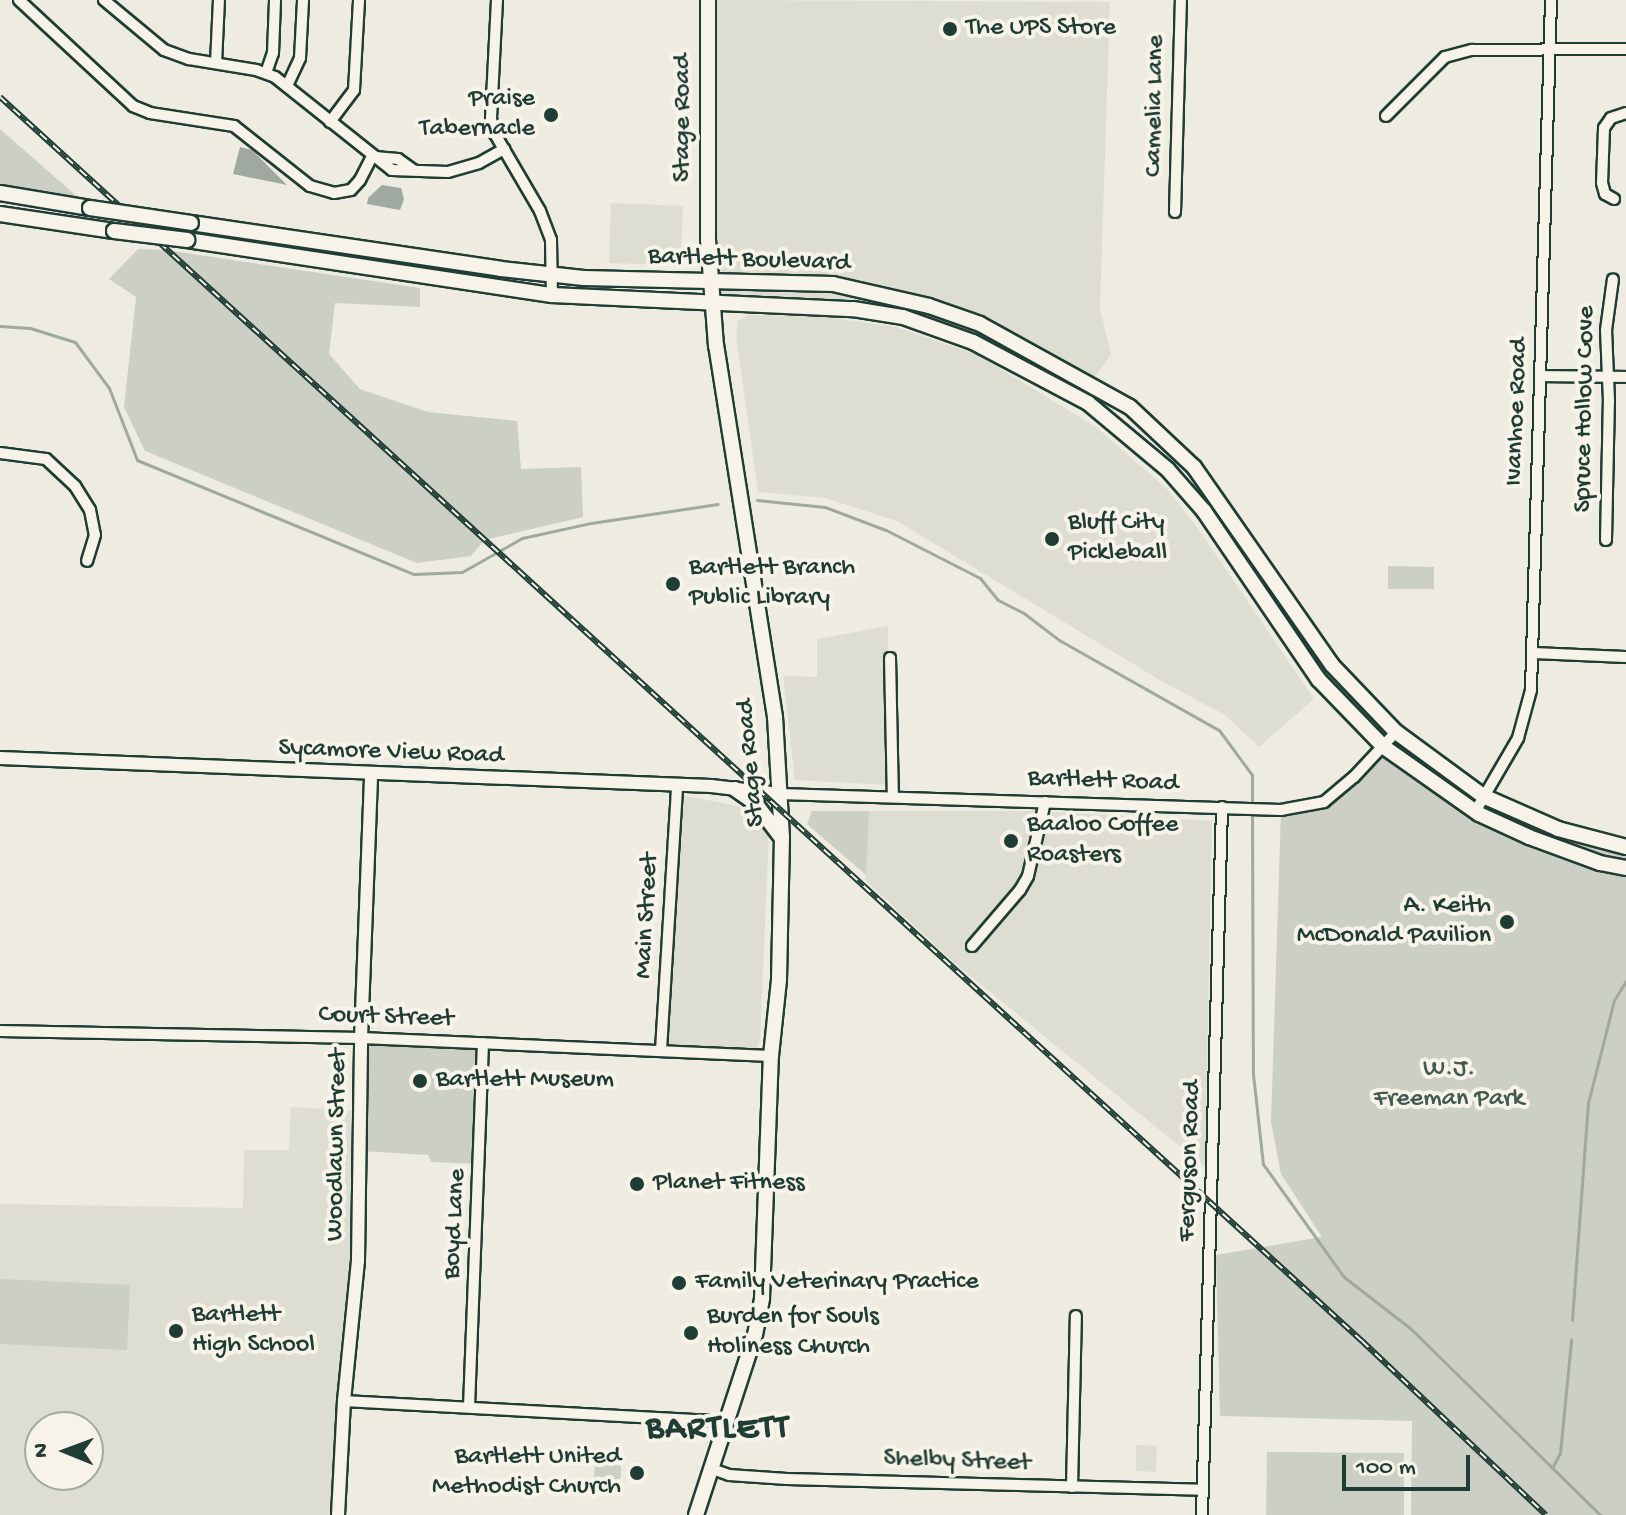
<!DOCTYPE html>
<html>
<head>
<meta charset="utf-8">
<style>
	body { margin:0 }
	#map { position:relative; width:1626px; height:1515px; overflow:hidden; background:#eeece1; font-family:"Gochi Hand",sans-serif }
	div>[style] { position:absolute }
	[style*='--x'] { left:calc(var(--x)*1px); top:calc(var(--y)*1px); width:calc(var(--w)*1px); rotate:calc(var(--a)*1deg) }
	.built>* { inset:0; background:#ddddd2 }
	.green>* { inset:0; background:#cccfc4 }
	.water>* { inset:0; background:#9fa99f }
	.stream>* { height:3px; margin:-1.5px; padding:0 1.5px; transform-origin:1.5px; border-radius:1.5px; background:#9fa99f }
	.roads { filter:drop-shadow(2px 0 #1f3d34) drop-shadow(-2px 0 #1f3d34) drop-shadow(0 2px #1f3d34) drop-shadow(0 -2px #1f3d34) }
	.minor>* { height:10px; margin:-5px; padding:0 5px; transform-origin:5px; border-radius:5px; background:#f7f3e8 }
	.tertiary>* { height:12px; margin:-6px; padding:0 6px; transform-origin:6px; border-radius:6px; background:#f7f3e8 }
	.secondary>* { height:14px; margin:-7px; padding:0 7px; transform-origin:7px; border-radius:7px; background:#f7f3e8 }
	.rail>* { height:6px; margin-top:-3px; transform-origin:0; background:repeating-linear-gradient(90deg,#f7f3e8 0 9px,#1f3d34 0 18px); box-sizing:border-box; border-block:2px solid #1f3d34 }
	.bridges { filter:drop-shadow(2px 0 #1f3d34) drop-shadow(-2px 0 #1f3d34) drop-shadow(0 2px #1f3d34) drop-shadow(0 -2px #1f3d34) }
	.secondary-bridge>* { height:14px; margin:-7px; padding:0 7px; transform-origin:7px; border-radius:7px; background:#f7f3e8 }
	.dots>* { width:22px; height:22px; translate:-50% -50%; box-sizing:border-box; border:4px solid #f7f3e8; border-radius:50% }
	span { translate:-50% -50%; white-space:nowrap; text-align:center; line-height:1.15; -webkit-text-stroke:8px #f7f3e8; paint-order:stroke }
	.poi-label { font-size:26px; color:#1f3d34 }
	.left { translate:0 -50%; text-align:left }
	.right { translate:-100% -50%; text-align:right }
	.street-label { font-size:26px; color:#1f3d34 }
	.park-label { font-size:26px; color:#425a51 }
	.district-label { font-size:34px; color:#1f3d34; font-weight:700; letter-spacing:2px }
	.north { position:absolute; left:24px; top:1411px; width:80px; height:80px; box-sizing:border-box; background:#f7f3e8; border:2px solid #a1aaa0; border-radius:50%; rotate:271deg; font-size:22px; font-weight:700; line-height:32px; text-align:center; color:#1f3d34 }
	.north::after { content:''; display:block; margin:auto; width:28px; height:36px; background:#1f3d34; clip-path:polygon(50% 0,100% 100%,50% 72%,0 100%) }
	.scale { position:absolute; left:1342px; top:1455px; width:128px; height:36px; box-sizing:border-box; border:4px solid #1f3d34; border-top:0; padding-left:10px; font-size:24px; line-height:28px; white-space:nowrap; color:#1f3d34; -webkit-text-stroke:6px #f7f3e8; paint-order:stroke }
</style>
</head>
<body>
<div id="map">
	<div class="built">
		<div style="clip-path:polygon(708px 0,1110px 2px,1100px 308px,1111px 355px,1085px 390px,977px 333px,889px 306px,712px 295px)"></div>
		<div style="clip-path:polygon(611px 203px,683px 206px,681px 256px,672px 265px,609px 263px)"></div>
		<div style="clip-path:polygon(748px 315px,826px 317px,896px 327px,978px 355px,1096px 427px,1168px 490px,1197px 527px,1314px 699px,1259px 747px,1225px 715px,1163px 682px,897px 521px,825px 498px,758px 492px,736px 336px,738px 321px)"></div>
		<div style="clip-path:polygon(888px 626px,890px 785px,795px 780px,783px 676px,817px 677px,817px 639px)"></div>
		<div style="clip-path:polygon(680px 795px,738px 806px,764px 824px,769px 832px,760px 1039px,757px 1047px,749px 1052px,668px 1048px)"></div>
		<div style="clip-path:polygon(869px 811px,1037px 811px,1212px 821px,1205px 1167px,952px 961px,865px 880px)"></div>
		<div style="clip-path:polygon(evenodd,291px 1107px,361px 1111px,338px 1515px,0 1515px,0 1204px,243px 1208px,244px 1150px,289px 1150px,291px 1107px,40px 1427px,88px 1427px,88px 1475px,40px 1475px,40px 1427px)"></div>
		<div style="clip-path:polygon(1136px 1445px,1157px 1446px,1156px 1472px,1136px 1471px)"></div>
	</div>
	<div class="green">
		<div style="clip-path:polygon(0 129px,90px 208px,0 193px)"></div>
		<div style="clip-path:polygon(138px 249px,166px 250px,420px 288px,420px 307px,335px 303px,329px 354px,360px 389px,428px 412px,517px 421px,521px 469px,581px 467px,583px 517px,484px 540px,471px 556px,417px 563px,145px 451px,124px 407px,136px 297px,109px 279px)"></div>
		<div style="clip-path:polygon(1388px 566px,1434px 567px,1434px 589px,1388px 589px)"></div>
		<div style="clip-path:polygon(1396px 732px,1484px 796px,1626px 847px,1626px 1515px,1411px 1515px,1412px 1421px,1220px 1416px,1216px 1255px,1322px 1237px,1281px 1174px,1271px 1122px,1281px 810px,1324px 802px)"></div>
		<div style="clip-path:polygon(812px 811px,869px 811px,866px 875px,807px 824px)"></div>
		<div style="clip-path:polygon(361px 1038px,483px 1043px,481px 1164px,431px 1162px,428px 1155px,360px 1151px)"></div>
		<div style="clip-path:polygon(0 1279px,130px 1285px,127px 1350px,0 1344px)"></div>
		<div style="clip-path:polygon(1267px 1452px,1404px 1453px,1404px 1515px,1266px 1515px)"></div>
		<div style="clip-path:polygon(595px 1461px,621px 1466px,621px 1477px,610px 1488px,609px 1495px,593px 1494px)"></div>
	</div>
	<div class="water">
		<div style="clip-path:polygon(240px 147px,252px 150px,287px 185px,233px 174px)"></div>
		<div style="clip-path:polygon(382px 185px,401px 188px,404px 199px,400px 210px,367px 204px,368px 198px)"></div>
	</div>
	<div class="stream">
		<div style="--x:0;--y:326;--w:30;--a:4"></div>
		<div style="--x:30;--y:328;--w:47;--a:17.3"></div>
		<div style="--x:75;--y:342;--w:57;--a:53.5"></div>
		<div style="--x:109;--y:388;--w:77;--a:68.7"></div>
		<div style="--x:137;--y:460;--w:300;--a:22.4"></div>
		<div style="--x:414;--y:574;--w:48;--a:-2.4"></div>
		<div style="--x:462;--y:572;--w:69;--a:-29.5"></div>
		<div style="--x:522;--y:538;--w:71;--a:-12.3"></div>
		<div style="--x:591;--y:523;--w:128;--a:-8.5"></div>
		<div style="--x:757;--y:500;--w:68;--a:5.9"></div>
		<div style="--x:825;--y:507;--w:65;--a:20.7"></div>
		<div style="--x:886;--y:530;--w:106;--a:27.1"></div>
		<div style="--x:980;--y:578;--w:28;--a:51"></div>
		<div style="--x:998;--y:600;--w:30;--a:27"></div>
		<div style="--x:1025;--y:614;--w:43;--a:37.4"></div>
		<div style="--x:1059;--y:640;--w:184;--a:29.4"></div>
		<div style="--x:1219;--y:730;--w:56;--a:53.7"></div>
		<div style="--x:1252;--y:775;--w:31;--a:90"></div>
		<div style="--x:1252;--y:813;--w:261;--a:89.8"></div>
		<div style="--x:1253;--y:1074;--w:91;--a:83.7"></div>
		<div style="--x:1263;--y:1164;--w:139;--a:54.4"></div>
		<div style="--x:1344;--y:1277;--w:83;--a:37.7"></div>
		<div style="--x:1410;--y:1328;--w:267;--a:44.5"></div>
		<div style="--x:1572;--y:1320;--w:218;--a:-85.8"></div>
		<div style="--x:1588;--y:1103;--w:106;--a:-75.8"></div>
		<div style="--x:1614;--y:1000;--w:22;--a:-58"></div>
		<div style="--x:1552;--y:1468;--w:17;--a:-62"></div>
		<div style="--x:1560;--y:1453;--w:114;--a:-84.4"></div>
	</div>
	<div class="roads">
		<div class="minor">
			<div style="--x:19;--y:0;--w:156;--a:42.9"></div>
			<div style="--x:133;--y:106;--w:18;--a:22"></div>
			<div style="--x:150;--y:113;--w:85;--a:8.8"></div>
			<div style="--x:234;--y:126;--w:97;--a:38.3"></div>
			<div style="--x:310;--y:186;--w:25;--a:16"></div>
			<div style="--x:334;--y:193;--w:17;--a:-10"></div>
			<div style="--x:351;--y:190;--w:13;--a:-48"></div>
			<div style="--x:360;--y:180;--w:28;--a:-63"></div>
			<div style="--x:104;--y:0;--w:78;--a:39.8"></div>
			<div style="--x:164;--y:50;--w:27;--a:20"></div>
			<div style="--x:189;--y:59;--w:68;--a:9.3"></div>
			<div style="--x:256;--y:70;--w:20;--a:20"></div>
			<div style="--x:275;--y:77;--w:149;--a:38.5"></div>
			<div style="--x:392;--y:170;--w:56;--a:2"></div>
			<div style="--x:448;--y:172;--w:32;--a:-16"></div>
			<div style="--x:479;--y:163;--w:29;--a:-29"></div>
			<div style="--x:497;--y:0;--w:119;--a:92.9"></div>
			<div style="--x:491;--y:119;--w:16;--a:75"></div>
			<div style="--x:495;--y:134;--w:89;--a:59.7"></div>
			<div style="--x:540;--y:211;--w:31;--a:69"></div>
			<div style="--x:551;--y:240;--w:55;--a:89"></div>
			<div style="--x:216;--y:63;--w:63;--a:-87.3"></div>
			<div style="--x:266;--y:73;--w:21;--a:-71"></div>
			<div style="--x:273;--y:53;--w:53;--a:-87.8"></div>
			<div style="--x:287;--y:86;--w:31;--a:-65"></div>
			<div style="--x:300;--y:58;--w:58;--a:-87"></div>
			<div style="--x:1386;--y:116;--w:83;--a:-45"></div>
			<div style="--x:1445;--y:57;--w:28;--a:-15"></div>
			<div style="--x:1472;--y:50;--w:154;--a:-0.4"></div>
			<div style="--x:330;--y:122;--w:40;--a:-53"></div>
			<div style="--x:354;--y:90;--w:90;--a:-86.8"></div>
			<div style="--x:375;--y:157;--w:23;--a:5"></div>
			<div style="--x:398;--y:159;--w:19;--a:36"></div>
			<div style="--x:1614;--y:199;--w:10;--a:-151"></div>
			<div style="--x:1605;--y:194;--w:11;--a:-105"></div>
			<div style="--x:1602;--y:183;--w:55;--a:-87.9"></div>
			<div style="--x:1604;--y:128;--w:12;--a:-55"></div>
			<div style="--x:1611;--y:118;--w:16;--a:-18"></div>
			<div style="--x:1175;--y:212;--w:212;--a:-88.4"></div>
			<div style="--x:1541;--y:376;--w:85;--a:0.7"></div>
			<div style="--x:0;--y:453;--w:46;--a:7.4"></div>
			<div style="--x:46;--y:459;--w:40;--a:43"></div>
			<div style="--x:75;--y:486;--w:28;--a:58"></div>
			<div style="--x:90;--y:510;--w:25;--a:79"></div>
			<div style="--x:95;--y:535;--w:27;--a:107"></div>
			<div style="--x:1606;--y:540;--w:139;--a:-88.8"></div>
			<div style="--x:1609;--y:401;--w:71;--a:-92.4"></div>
			<div style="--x:1606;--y:330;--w:51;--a:-82.2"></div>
			<div style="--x:1533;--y:653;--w:93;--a:2.5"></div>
			<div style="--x:890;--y:658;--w:139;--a:88.8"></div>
			<div style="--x:780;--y:794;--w:501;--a:1.83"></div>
			<div style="--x:1281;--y:810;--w:44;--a:-10.5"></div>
			<div style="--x:1324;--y:802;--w:39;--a:-40"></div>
			<div style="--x:1354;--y:777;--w:62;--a:-47"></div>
			<div style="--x:1475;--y:812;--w:86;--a:-59.8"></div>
			<div style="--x:1518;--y:738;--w:50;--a:-74.8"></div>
			<div style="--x:1531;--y:690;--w:690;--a:-88.34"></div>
			<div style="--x:972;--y:946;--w:74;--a:-49.4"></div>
			<div style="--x:1020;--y:890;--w:16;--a:-60"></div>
			<div style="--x:1028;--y:876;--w:76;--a:-77.1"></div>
			<div style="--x:0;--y:1031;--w:361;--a:1.1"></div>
			<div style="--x:361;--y:1038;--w:410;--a:2.5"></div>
			<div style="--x:661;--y:1050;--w:265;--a:-86.5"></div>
			<div style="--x:344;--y:1401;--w:383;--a:3.1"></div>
			<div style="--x:469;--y:1407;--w:364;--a:-87.8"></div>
			<div style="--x:712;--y:1469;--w:18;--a:19"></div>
			<div style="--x:729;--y:1475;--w:58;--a:3.9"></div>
			<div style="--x:787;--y:1479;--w:415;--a:1.5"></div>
			<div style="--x:1072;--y:1487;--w:171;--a:-88.7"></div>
			<div style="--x:1202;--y:1515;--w:708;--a:-88.38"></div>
		</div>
		<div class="tertiary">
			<div style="--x:0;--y:758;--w:712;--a:2.26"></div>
			<div style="--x:711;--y:786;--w:69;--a:6.6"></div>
			<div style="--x:338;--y:1515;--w:114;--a:-87"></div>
			<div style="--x:344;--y:1401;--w:141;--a:-84.3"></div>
			<div style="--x:358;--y:1261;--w:223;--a:-89.2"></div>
			<div style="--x:361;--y:1038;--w:264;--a:-87.8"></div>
		</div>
		<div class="secondary">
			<div style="--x:0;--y:193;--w:91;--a:9.5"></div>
			<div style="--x:0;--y:214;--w:115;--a:8.5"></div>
			<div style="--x:191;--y:223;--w:313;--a:8.4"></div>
			<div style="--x:501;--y:269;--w:83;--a:6.2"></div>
			<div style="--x:584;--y:278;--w:249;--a:1.4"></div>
			<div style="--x:833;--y:284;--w:98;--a:12.9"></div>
			<div style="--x:929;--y:306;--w:54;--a:19.4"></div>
			<div style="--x:980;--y:324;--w:171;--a:29"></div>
			<div style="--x:1130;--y:407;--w:88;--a:43.2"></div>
			<div style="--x:1194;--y:467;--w:241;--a:55.1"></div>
			<div style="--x:1332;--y:665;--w:93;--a:46.3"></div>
			<div style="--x:1396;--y:732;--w:108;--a:36.3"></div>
			<div style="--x:1483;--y:796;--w:82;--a:23.7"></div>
			<div style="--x:1558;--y:829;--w:70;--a:14.8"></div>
			<div style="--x:187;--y:240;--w:369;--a:8.6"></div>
			<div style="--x:552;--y:295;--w:301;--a:2.7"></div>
			<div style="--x:853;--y:309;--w:51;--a:9.1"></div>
			<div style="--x:903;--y:317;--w:74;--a:19.7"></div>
			<div style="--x:973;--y:342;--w:130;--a:27.9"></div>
			<div style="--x:1088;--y:403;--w:104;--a:39.9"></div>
			<div style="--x:1168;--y:470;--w:55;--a:48.7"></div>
			<div style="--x:1204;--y:511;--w:204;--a:55.8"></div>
			<div style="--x:1319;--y:680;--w:93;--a:45.9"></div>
			<div style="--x:1384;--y:747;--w:116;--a:35.2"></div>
			<div style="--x:1479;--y:814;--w:55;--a:24.7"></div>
			<div style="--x:1529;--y:837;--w:76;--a:20.1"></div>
			<div style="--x:1600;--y:863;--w:26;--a:11"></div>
			<div style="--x:735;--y:789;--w:24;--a:35"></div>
			<div style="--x:755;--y:803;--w:43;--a:52.6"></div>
			<div style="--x:696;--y:1515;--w:189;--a:-71.9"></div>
			<div style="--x:755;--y:1335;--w:38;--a:-79"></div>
			<div style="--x:762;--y:1298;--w:242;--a:-87.9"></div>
			<div style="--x:771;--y:1056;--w:76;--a:-84"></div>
			<div style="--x:779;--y:980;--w:142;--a:-88.8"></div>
			<div style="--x:782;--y:838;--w:121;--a:-93.3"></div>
			<div style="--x:775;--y:717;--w:376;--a:-99"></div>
			<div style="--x:716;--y:346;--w:106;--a:-94.3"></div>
			<div style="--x:708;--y:240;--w:240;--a:-90"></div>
		</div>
	</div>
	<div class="rail">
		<div style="--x:0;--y:97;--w:1845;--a:42.41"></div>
		<div style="--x:1362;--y:1341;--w:253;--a:43.4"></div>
	</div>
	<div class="bridges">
		<div class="secondary-bridge">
			<div style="--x:90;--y:208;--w:102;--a:8.4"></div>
			<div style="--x:114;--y:231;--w:74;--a:7"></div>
		</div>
	</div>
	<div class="dots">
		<div style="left:950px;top:29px;background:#1f3d34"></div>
		<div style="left:551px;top:115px;background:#1f3d34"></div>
		<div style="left:1052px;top:539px;background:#1f3d34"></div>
		<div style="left:673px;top:584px;background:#1f3d34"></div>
		<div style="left:1011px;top:841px;background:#1f3d34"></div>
		<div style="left:1507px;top:922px;background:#1f3d34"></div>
		<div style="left:420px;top:1081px;background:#1f3d34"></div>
		<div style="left:637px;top:1184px;background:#1f3d34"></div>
		<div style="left:679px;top:1283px;background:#1f3d34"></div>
		<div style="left:176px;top:1331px;background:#1f3d34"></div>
		<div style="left:691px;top:1333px;background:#1f3d34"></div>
		<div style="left:637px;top:1473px;background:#1f3d34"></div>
	</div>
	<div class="poi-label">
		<span class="left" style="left:966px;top:29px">The UPS Store</span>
		<span class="right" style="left:535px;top:115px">Praise<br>Tabernacle</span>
		<span class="left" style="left:1068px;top:539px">Bluff City<br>Pickleball</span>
		<span class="left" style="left:689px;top:584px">Bartlett Branch<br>Public Library</span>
		<span class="left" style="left:1027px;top:841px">Baaloo Coffee<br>Roasters</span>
		<span class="right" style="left:1491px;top:922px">A. Keith<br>McDonald Pavilion</span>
		<span class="left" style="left:436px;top:1081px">Bartlett Museum</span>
		<span class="left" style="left:653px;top:1184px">Planet Fitness</span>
		<span class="left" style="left:695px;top:1283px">Family Veterinary Practice</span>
		<span class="left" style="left:192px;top:1331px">Bartlett<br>High School</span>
		<span class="left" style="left:707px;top:1333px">Burden for Souls<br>Holiness Church</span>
		<span class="right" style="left:621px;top:1473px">Bartlett United<br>Methodist Church</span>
	</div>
	<div class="street-label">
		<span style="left:1156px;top:106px;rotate:-89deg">Camelia Lane</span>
		<span style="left:684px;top:118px;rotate:-90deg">Stage Road</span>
		<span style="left:749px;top:261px;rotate:2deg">Bartlett Boulevard</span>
		<span style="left:1586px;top:409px;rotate:-89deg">Spruce Hollow Cove</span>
		<span style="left:1518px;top:412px;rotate:-88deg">Ivanhoe Road</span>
		<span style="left:391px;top:753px;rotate:2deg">Sycamore View Road</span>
		<span style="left:752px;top:763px;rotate:-95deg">Stage Road</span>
		<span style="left:1103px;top:782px;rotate:2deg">Bartlett Road</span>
		<span style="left:648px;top:916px;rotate:-87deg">Main Street</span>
		<span style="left:386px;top:1018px;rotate:2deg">Court Street</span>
		<span style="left:338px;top:1145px;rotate:-89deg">Woodlawn Street</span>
		<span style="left:1191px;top:1161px;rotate:-88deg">Ferguson Road</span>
		<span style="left:456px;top:1224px;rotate:-87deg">Boyd Lane</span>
		<span style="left:957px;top:1462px;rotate:2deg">Shelby Street</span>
	</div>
	<div class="park-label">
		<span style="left:1449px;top:1085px">W.J.<br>Freeman Park</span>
	</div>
	<div class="district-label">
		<span style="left:718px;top:1431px">BARTLETT</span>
	</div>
	<div class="north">N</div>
	<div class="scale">100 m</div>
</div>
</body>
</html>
